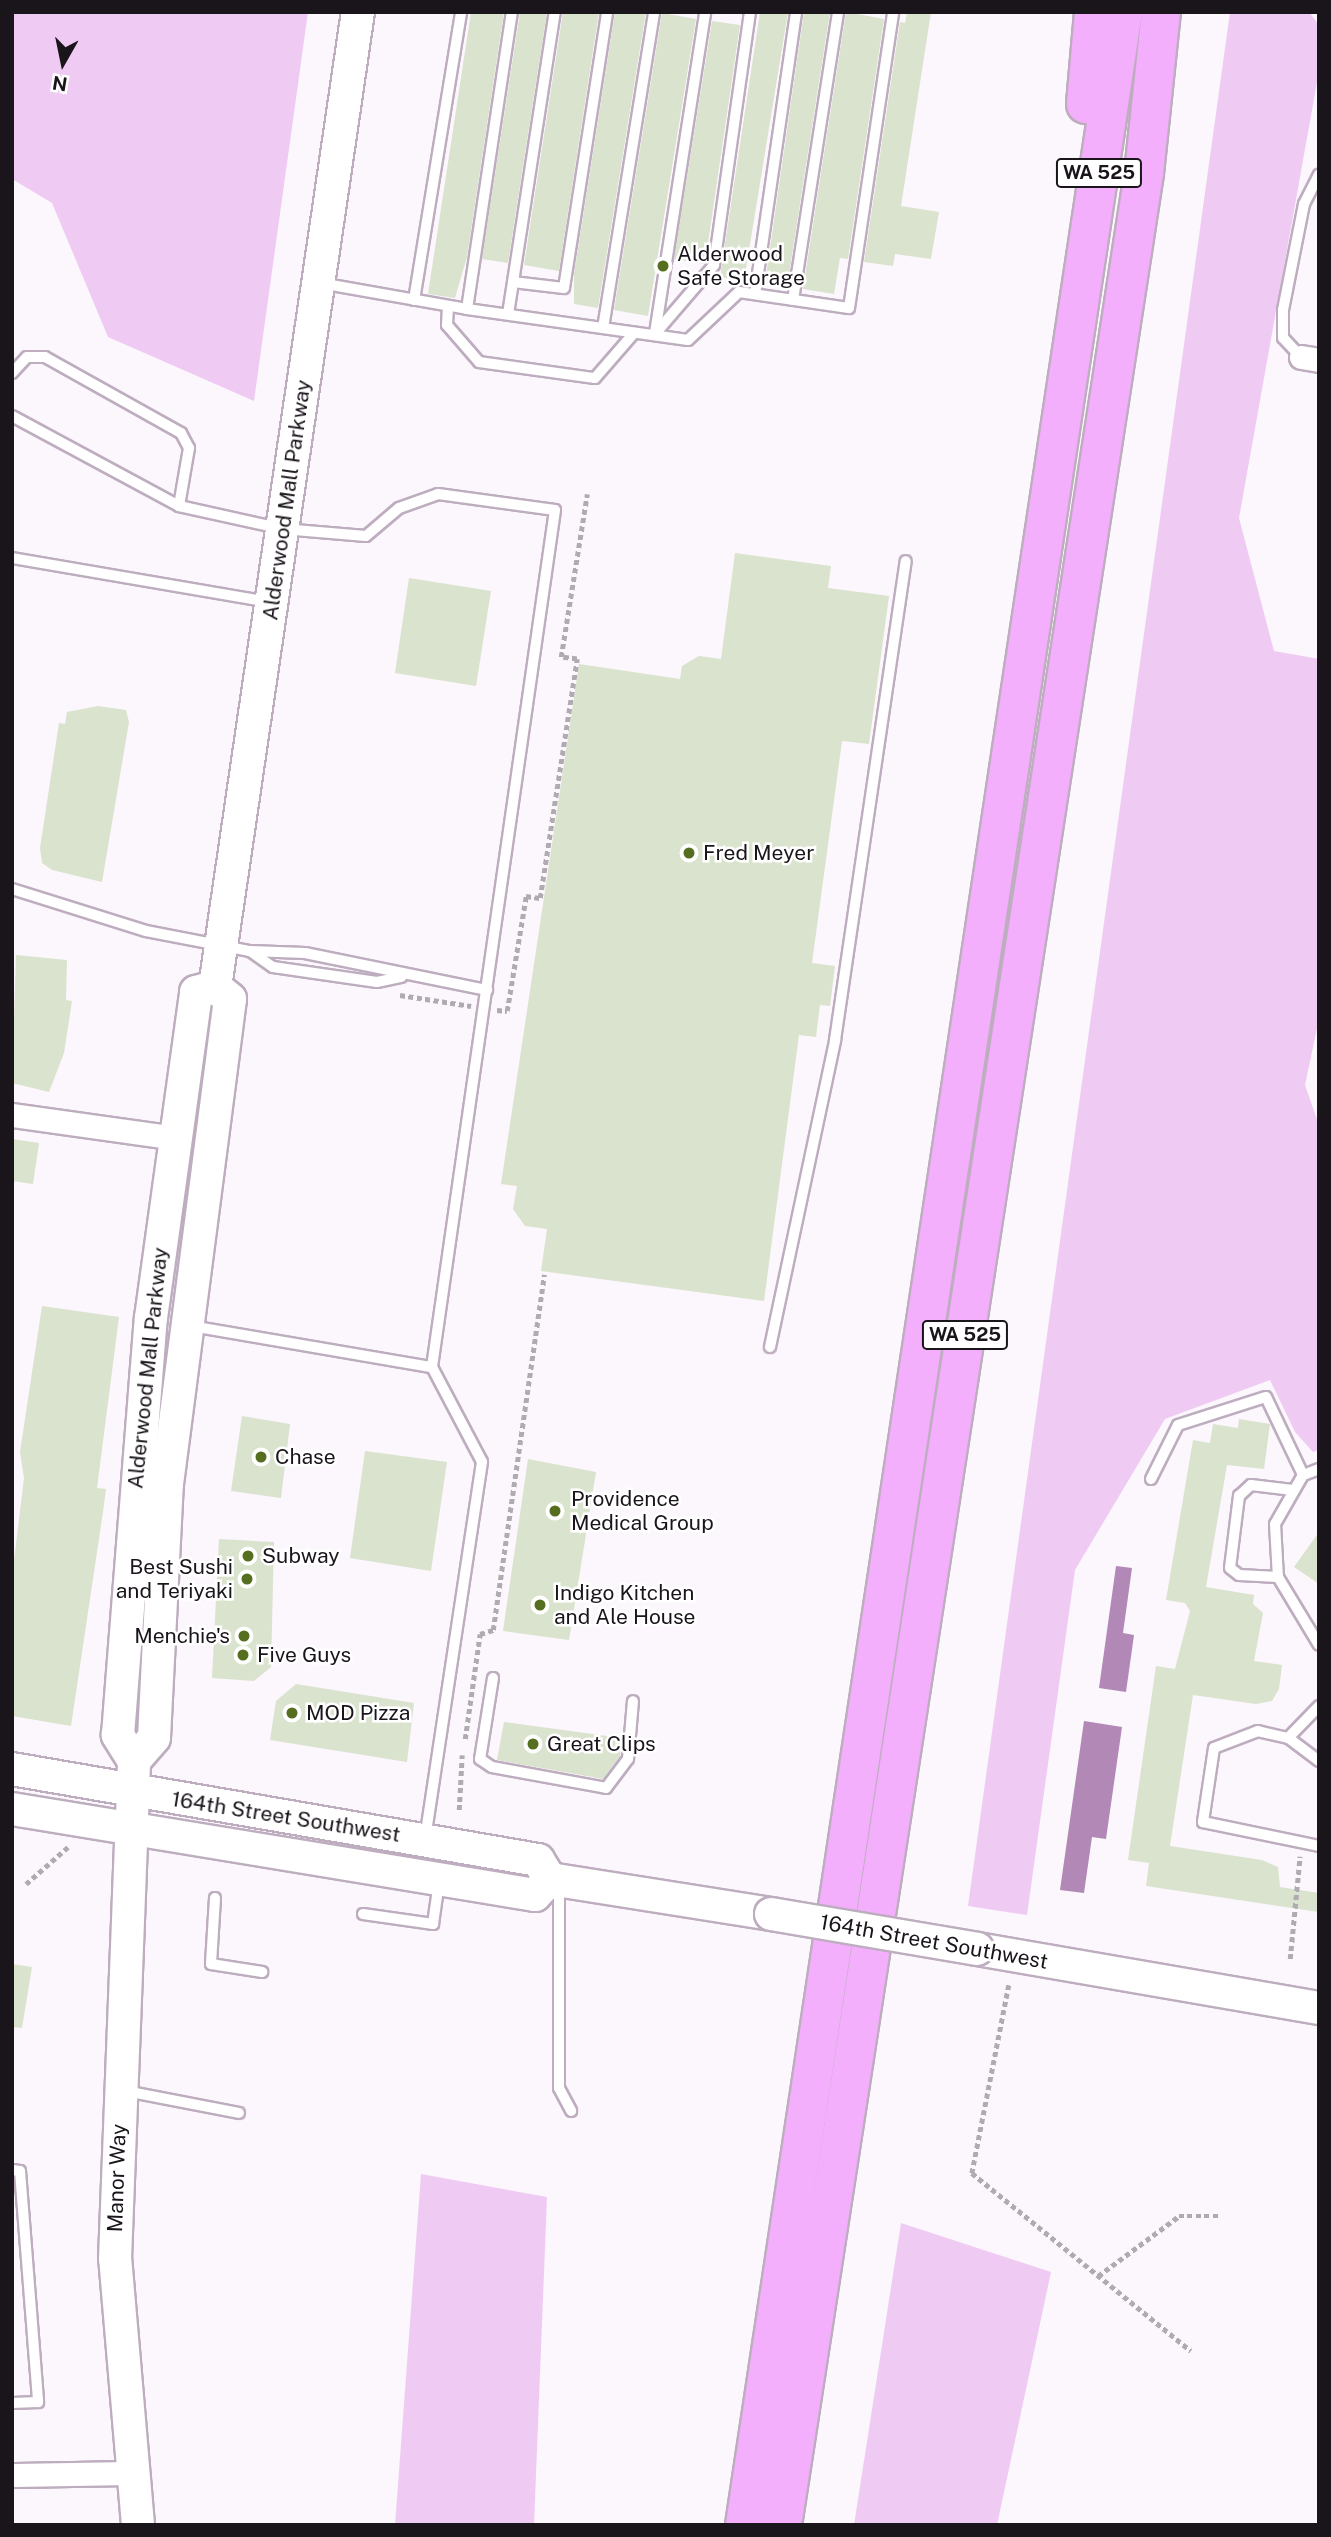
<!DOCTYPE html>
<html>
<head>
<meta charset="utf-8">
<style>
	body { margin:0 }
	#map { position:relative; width:1331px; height:2537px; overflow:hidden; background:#fcf6fd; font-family:"Public Sans",sans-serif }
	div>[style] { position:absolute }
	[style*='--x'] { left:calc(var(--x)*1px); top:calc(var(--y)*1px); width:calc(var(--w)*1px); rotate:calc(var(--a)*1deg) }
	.green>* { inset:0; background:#efcbf4 }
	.water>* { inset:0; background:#b188b6 }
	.building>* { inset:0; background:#dae3cd }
	.path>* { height:4.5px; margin-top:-2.25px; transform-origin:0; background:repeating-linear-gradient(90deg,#b0aab1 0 5px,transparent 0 8.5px) }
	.roads { filter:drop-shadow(2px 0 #bdadbf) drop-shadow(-2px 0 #bdadbf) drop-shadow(0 2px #bdadbf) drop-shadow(0 -2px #bdadbf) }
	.lane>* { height:10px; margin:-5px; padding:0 5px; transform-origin:5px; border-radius:5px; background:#fff }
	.street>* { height:23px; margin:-11.5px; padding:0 11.5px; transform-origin:11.5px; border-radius:11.5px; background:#fff }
	.secondary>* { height:32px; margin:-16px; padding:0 16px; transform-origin:16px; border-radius:16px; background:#fff }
	.highway>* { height:38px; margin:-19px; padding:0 19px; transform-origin:19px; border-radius:19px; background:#f3aefc }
	.bridges { filter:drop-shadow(2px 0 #bdadbf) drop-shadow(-2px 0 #bdadbf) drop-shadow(0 2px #bdadbf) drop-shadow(0 -2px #bdadbf) }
	.secondary-bridge>* { height:32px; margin:-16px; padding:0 16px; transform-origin:16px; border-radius:16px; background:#fff }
	.dots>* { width:19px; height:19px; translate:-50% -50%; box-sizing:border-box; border:4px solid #fff; border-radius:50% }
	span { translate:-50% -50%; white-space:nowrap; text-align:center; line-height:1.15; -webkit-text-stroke:5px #fff; paint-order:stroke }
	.shield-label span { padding:2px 5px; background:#fff; border:2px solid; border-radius:5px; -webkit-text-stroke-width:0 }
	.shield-label { font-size:19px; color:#1a141b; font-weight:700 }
	.poi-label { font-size:21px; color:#1a141b }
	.left { translate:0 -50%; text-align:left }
	.right { translate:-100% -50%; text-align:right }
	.street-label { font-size:21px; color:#1a141b }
	.frame { position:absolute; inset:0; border:14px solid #1a141b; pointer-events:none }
	.north { position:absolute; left:28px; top:28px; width:70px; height:70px; -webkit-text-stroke:5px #fff; paint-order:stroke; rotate:189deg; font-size:19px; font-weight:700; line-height:28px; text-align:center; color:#1a141b }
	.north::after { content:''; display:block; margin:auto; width:24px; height:32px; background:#1a141b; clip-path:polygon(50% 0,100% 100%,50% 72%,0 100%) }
</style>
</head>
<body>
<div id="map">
	<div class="green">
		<div style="clip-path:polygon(12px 12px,308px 12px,254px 401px,108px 337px,52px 203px,12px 179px)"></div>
		<div style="clip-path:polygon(1230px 12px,1309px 12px,1319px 25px,1319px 71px,1239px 518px,1274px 651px,1319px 659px,1319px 1019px,1305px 1085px,1319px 1125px,1319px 1450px,1313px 1452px,1295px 1432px,1270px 1380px,1165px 1419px,1075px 1570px,1027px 1915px,968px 1906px)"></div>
		<div style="clip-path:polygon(421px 2174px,547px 2197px,534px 2525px,395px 2525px)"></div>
		<div style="clip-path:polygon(901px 2223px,1051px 2272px,997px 2525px,854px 2525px)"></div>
	</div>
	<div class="water">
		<div style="clip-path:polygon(1116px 1566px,1132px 1568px,1123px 1633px,1134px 1635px,1126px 1692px,1099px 1688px)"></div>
		<div style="clip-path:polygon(1084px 1721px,1122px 1727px,1106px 1839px,1092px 1837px,1084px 1893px,1060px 1890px)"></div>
	</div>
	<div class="building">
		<div style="clip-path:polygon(471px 12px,504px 12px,467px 257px,455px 298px,428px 294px)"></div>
		<div style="clip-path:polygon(520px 12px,547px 12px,508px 263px,482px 259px)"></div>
		<div style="clip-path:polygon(563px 12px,599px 12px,559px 271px,524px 265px)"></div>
		<div style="clip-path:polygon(615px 12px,646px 12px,598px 308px,574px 304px,574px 274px)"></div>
		<div style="clip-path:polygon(760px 12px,788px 12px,744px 281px,720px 277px)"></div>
		<div style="clip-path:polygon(804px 12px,830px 12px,787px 287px,765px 283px)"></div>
		<div style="clip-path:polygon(846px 12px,884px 19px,848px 259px,840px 258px,834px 294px,803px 289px)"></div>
		<div style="clip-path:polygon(907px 12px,931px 12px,901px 206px,939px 212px,931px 259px,895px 254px,893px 266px,864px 262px,900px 22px,905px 23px)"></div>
		<div style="clip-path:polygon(662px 13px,696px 19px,648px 316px,614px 310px)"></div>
		<div style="clip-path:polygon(712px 21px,740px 25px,705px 264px,674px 259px)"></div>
		<div style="clip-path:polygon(735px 553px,831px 566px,828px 588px,889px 596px,869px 744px,842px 741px,812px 963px,835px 966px,830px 1006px,820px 1005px,816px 1037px,799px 1035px,764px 1301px,541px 1271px,547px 1229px,525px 1226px,513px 1209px,517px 1186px,501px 1184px,579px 664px,680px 679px,682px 666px,699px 656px,721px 659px)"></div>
		<div style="clip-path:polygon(409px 578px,491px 591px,476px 686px,395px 673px)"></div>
		<div style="clip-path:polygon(98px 706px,126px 710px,129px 722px,102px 882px,52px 870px,42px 863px,40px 848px,59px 723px,65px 724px,67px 712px)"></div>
		<div style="clip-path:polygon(16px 955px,67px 960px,66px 1000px,72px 1001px,64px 1053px,49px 1092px,12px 1083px)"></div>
		<div style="clip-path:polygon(12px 1139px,39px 1143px,33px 1184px,12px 1181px)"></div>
		<div style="clip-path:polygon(42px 1306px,119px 1317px,97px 1488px,106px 1489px,103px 1512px,71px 1726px,12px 1716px,12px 1577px,24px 1478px,20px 1452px)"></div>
		<div style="clip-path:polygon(242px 1416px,290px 1424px,281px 1498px,231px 1491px)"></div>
		<div style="clip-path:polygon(1239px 1419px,1270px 1424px,1264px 1469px,1227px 1465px,1206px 1587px,1254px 1595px,1253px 1604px,1263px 1613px,1254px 1661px,1282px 1665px,1279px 1689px,1272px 1701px,1256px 1704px,1193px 1695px,1170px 1846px,1262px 1860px,1278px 1867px,1280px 1887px,1319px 1893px,1319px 1912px,1146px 1886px,1149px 1863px,1128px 1860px,1156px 1666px,1175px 1669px,1190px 1611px,1185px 1603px,1166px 1600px,1193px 1440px,1210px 1443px,1213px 1424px,1238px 1428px)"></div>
		<div style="clip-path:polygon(365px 1451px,447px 1462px,431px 1571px,350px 1558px)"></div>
		<div style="clip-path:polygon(528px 1459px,596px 1472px,569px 1640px,503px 1631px)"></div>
		<div style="clip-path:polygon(1319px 1532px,1319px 1584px,1294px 1567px)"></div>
		<div style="clip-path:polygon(219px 1539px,274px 1542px,271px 1667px,254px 1681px,212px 1678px)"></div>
		<div style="clip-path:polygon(296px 1684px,414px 1703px,407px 1762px,270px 1740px,276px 1701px)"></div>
		<div style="clip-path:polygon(504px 1722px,622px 1738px,620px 1756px,603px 1779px,497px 1760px)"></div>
		<div style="clip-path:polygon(12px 1964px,32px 1967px,22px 2028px,12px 2027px)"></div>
	</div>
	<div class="path">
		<div style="--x:400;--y:995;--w:72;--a:8.8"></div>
		<div style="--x:497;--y:1010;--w:10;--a:6"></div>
		<div style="--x:507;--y:1011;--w:117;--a:-80.6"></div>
		<div style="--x:526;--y:896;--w:14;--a:8"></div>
		<div style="--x:540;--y:898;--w:242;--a:-81.2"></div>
		<div style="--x:577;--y:659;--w:16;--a:-173"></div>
		<div style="--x:561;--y:657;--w:165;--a:-80.9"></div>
		<div style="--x:465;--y:1739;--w:106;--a:-81.9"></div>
		<div style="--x:480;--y:1634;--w:14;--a:-17"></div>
		<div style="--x:493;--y:1630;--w:359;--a:-81.8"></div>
		<div style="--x:459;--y:1810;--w:55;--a:-86.9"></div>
		<div style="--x:26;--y:1884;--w:56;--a:-41.4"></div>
		<div style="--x:1290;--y:1959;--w:103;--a:-84.5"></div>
		<div style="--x:1009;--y:1985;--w:192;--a:101.1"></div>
		<div style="--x:972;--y:2173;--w:282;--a:39.1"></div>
		<div style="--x:1098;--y:2276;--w:101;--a:-36.5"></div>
		<div style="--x:1179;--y:2216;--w:39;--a:0"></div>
	</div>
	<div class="roads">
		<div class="lane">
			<div style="--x:513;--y:282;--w:51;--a:6.7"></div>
			<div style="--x:564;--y:288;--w:279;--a:-81.1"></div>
			<div style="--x:320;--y:283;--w:149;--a:10"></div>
			<div style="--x:467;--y:309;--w:300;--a:-81.4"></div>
			<div style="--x:755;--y:294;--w:285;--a:-81.7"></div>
			<div style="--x:414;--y:300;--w:292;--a:-80.7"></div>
			<div style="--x:793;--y:300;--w:291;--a:-81.1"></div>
			<div style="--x:448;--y:306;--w:19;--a:93"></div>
			<div style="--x:447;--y:325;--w:49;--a:49.1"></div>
			<div style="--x:479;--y:362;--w:117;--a:7.9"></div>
			<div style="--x:595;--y:378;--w:60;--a:-49.1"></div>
			<div style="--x:467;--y:309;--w:223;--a:8"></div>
			<div style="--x:688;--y:340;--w:70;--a:-43.3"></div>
			<div style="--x:739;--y:292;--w:111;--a:8.3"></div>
			<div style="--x:849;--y:308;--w:299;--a:-81.5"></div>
			<div style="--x:508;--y:314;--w:306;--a:-81.2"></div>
			<div style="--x:603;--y:328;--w:320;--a:-80.8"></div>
			<div style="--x:655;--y:333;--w:325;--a:-81.1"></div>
			<div style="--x:654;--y:335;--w:92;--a:-49.4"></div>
			<div style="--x:714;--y:265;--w:256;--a:-81.9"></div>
			<div style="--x:1301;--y:357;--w:26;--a:-133"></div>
			<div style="--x:1283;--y:338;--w:28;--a:-90"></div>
			<div style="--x:1283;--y:310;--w:108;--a:-78.8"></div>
			<div style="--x:1304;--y:204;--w:33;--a:-63"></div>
			<div style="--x:12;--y:373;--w:22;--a:-47"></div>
			<div style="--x:27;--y:357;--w:18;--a:0"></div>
			<div style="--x:45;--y:357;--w:156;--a:29.2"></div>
			<div style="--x:181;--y:433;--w:17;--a:62"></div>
			<div style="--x:189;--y:448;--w:59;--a:99.8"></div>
			<div style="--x:12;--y:416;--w:190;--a:28.3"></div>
			<div style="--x:179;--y:506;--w:107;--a:12.5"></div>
			<div style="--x:283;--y:529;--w:83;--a:4.8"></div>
			<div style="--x:366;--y:536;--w:43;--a:-40.3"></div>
			<div style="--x:399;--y:508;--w:41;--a:-19.7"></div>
			<div style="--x:438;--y:494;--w:118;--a:7.8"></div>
			<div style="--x:555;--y:510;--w:866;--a:98.17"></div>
			<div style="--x:432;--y:1367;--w:107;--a:62.2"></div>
			<div style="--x:482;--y:1462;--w:379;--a:98.6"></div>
			<div style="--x:12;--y:558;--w:261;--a:9.7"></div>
			<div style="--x:12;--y:889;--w:140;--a:17.4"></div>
			<div style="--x:146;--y:931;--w:106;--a:10.9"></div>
			<div style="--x:250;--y:951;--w:55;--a:2.1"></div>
			<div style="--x:305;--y:953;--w:186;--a:11.5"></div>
			<div style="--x:250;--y:951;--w:28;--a:35"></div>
			<div style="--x:273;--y:967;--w:105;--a:8.2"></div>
			<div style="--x:377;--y:982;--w:25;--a:-12"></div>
			<div style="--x:191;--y:1326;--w:244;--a:9.7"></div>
			<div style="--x:770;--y:1347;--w:314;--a:-78"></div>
			<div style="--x:835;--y:1040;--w:484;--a:-81.6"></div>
			<div style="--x:1319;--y:1469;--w:17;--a:159"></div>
			<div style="--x:1303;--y:1475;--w:56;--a:119.7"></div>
			<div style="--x:1275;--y:1524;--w:53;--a:86.8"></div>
			<div style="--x:1278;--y:1577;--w:79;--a:58.9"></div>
			<div style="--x:1151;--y:1479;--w:60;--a:-63.4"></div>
			<div style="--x:1178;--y:1425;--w:92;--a:-17.7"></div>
			<div style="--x:1266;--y:1397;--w:86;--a:64.6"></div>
			<div style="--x:1278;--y:1577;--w:39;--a:-177"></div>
			<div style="--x:1239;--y:1575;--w:11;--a:-142"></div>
			<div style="--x:1230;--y:1568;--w:73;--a:-82.9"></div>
			<div style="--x:1239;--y:1496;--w:16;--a:-43"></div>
			<div style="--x:1251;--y:1485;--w:42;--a:6.8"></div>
			<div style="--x:493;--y:1678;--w:82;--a:99.1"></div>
			<div style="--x:480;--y:1759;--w:14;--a:34"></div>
			<div style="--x:492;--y:1767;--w:116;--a:10.4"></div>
			<div style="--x:606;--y:1788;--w:36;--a:-53"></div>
			<div style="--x:628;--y:1759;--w:58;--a:-85.1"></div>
			<div style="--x:1288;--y:1738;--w:45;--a:-45.9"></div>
			<div style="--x:1319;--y:1761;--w:39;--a:-143"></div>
			<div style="--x:1288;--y:1738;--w:31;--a:-167"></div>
			<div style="--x:1258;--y:1731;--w:47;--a:158.9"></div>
			<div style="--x:1214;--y:1748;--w:75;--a:98.5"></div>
			<div style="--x:1203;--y:1822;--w:118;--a:11.7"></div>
			<div style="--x:559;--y:1882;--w:206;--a:90"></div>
			<div style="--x:559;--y:2088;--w:26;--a:62"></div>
			<div style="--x:215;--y:1898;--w:66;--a:93.5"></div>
			<div style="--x:211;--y:1964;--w:52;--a:8.9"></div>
			<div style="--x:363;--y:1914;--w:71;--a:8.1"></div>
			<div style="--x:433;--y:1924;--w:42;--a:-81.9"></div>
			<div style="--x:126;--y:2091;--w:115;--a:11"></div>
			<div style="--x:12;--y:2170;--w:8;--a:7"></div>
			<div style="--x:20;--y:2171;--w:232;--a:85.5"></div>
			<div style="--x:38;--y:2402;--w:26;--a:178"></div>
		</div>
		<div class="street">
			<div style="--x:1301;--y:357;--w:18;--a:9"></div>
			<div style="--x:12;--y:1115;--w:166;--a:8"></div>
			<div style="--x:12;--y:2475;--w:120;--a:-1"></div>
		</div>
		<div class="secondary">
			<div style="--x:215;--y:987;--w:985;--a:-81.66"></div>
			<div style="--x:134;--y:1761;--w:30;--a:-49"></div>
			<div style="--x:154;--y:1738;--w:254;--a:-87.1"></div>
			<div style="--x:167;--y:1484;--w:489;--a:-82.6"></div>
			<div style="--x:230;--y:999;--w:19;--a:-141"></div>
			<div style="--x:12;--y:1769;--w:534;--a:9.82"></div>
			<div style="--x:538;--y:1860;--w:22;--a:58"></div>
			<div style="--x:12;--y:1809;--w:530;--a:9.34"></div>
			<div style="--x:535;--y:1895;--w:22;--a:-47"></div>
			<div style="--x:550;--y:1879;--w:224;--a:9"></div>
			<div style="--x:977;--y:1949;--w:347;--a:9.8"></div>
			<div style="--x:138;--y:2525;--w:267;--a:-94.9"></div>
			<div style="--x:115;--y:2259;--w:498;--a:-87.8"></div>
			<div style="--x:134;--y:1761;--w:31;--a:-122"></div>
			<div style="--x:118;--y:1735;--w:418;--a:-85.5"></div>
			<div style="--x:151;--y:1318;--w:329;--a:-82.1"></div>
			<div style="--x:196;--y:992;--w:20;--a:-15"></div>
		</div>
		<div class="highway">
			<div style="--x:1086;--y:104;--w:92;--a:-85"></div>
			<div style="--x:745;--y:2525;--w:2541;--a:-81.45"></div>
			<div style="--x:782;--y:2525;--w:2380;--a:-81.25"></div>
			<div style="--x:1144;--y:173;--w:162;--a:-84"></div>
		</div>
	</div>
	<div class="bridges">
		<div class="secondary-bridge">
			<div style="--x:771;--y:1914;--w:209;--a:9.6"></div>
		</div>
	</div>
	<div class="dots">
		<div style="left:663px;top:266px;background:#556e1f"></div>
		<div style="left:689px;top:853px;background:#556e1f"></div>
		<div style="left:261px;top:1457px;background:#556e1f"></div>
		<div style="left:555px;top:1511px;background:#556e1f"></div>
		<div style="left:248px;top:1556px;background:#556e1f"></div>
		<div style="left:247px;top:1579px;background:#556e1f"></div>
		<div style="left:540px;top:1605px;background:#556e1f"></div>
		<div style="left:244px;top:1636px;background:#556e1f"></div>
		<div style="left:243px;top:1655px;background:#556e1f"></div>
		<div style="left:292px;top:1713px;background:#556e1f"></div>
		<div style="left:533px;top:1744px;background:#556e1f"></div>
	</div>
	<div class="shield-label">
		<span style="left:1099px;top:173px">WA 525</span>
		<span style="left:965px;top:1335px">WA 525</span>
	</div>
	<div class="poi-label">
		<span class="left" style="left:677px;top:266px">Alderwood<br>Safe Storage</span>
		<span class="left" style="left:703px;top:853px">Fred Meyer</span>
		<span class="left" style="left:275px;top:1457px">Chase</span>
		<span class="left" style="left:571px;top:1511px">Providence<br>Medical Group</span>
		<span class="left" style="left:262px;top:1556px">Subway</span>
		<span class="right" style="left:233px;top:1579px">Best Sushi<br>and Teriyaki</span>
		<span class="left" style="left:554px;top:1605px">Indigo Kitchen<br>and Ale House</span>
		<span class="right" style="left:230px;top:1636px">Menchie's</span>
		<span class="left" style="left:257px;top:1655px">Five Guys</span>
		<span class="left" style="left:306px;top:1713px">MOD Pizza</span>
		<span class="left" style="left:547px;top:1744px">Great Clips</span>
	</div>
	<div class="street-label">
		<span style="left:287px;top:500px;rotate:-82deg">Alderwood Mall Parkway</span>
		<span style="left:148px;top:1368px;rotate:-84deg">Alderwood Mall Parkway</span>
		<span style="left:286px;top:1817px;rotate:9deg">164th Street Southwest</span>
		<span style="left:934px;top:1942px;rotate:10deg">164th Street Southwest</span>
		<span style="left:117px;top:2178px;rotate:-88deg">Manor Way</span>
	</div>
	<div class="frame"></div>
	<div class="north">N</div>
</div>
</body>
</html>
